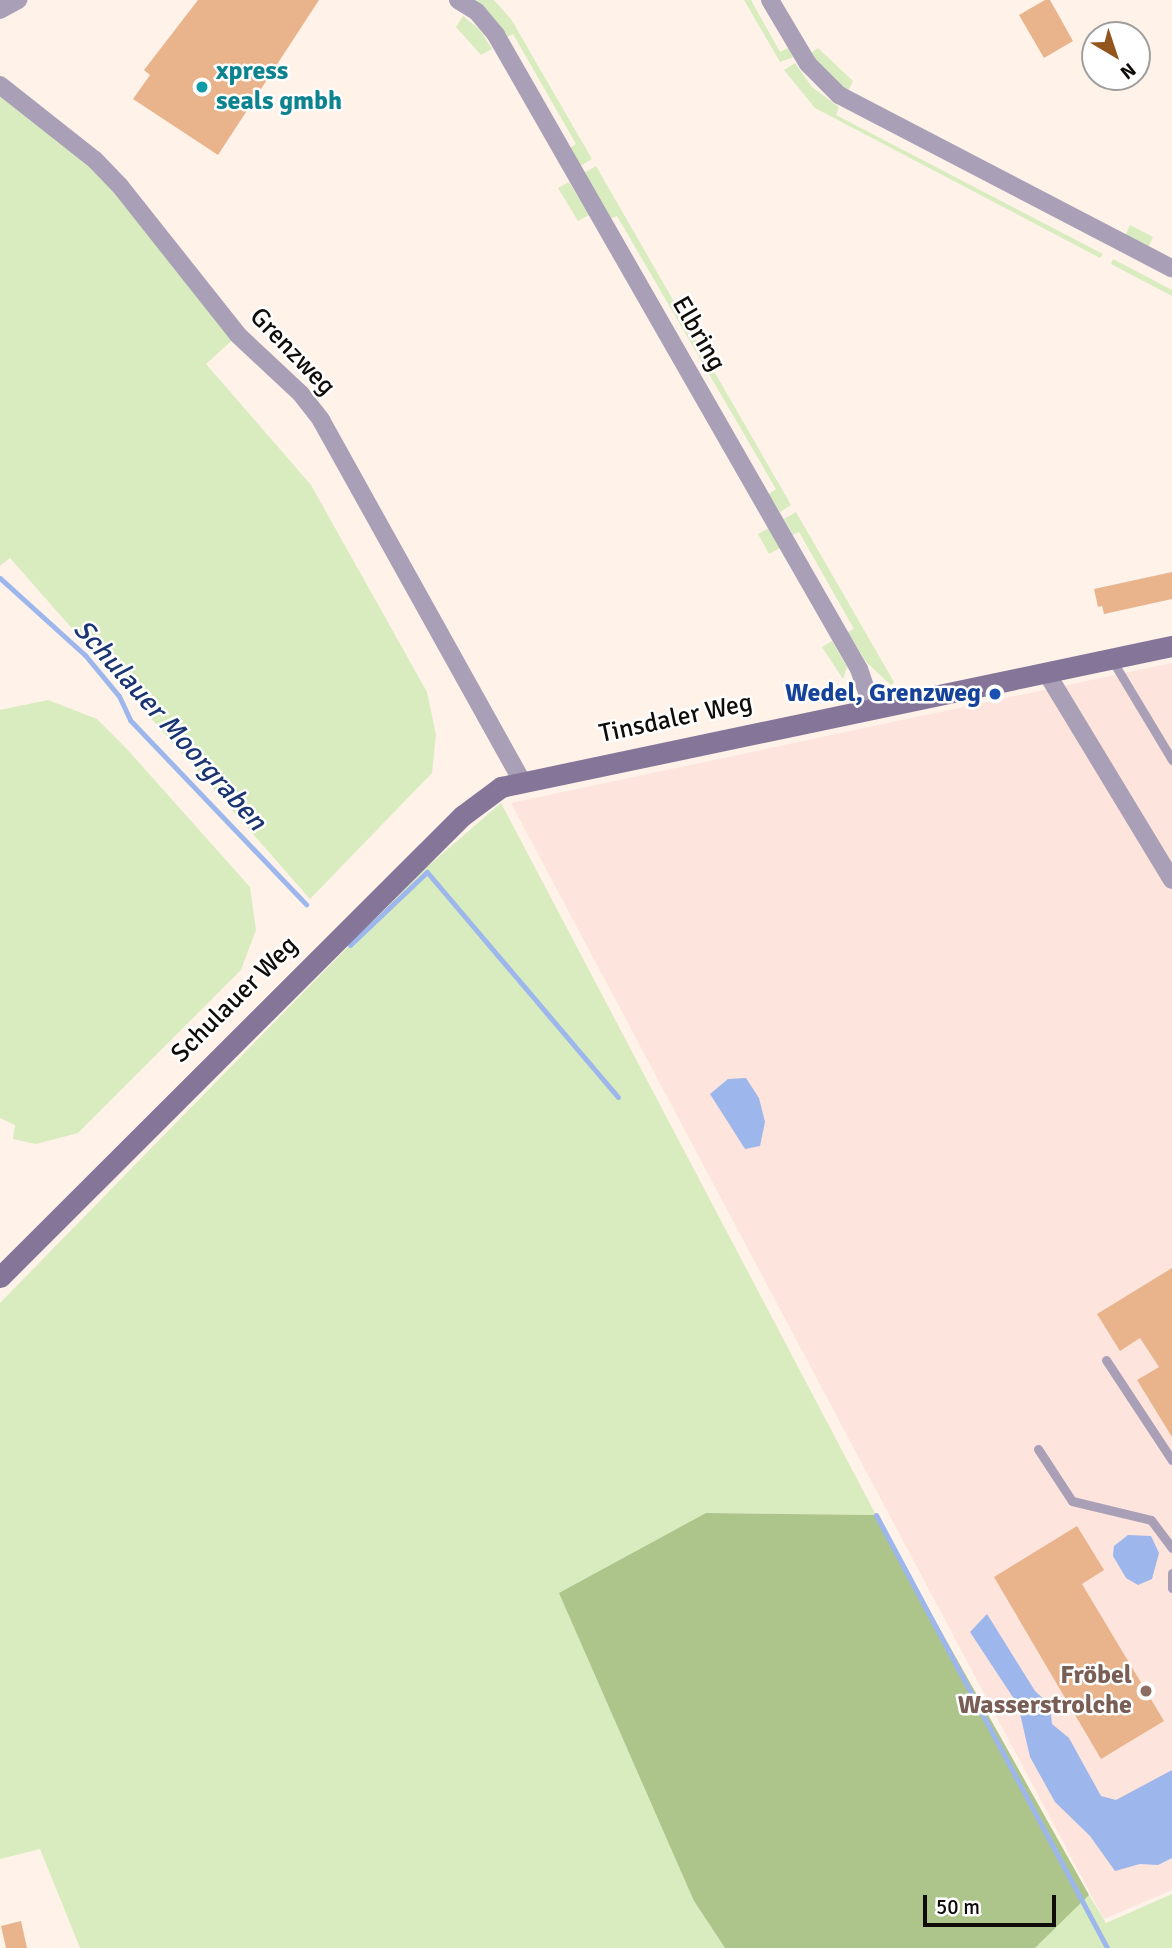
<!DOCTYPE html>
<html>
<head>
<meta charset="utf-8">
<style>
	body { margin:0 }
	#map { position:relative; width:1172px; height:1948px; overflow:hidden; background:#fef2e9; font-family:Signika,sans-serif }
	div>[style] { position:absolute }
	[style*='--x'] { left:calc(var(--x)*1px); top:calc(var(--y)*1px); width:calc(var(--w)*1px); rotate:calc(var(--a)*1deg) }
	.industrial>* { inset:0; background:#fde4dc }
	.green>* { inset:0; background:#d9ecbf }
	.forest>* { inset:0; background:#adc48b }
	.water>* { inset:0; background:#9db7ec }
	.stream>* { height:5px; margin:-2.5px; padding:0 2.5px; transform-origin:2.5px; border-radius:2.5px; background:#9db7ec }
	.building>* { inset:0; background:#e9b48c }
	.lane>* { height:9px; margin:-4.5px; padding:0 4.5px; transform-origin:4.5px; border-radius:4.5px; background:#a99fb7 }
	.street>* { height:18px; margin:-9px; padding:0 9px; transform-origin:9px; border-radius:9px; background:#a99fb7 }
	.secondary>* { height:21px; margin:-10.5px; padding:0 10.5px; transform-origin:10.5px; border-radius:10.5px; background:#857699 }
	.dots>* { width:19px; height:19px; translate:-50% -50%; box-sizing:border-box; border:4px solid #fff; border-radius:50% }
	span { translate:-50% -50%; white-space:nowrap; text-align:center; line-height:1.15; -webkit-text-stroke:5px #fff; paint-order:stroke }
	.culture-label { font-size:26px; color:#0d838f; font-weight:700 }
	.left { translate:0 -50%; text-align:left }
	.street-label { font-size:26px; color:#0f0c09 }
	.transit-label { font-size:26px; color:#164399; font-weight:700 }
	.right { translate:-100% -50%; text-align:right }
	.education-label { font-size:26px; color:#785e54; font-weight:700 }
	.water-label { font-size:28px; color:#1b3473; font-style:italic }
	.north { position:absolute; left:1081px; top:21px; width:70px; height:70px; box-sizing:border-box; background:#fff; border:2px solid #9f9e9d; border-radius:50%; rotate:141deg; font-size:19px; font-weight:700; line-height:28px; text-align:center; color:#0f0c09 }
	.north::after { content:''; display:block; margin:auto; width:24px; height:32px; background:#94551c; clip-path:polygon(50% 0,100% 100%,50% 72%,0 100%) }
	.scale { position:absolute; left:923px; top:1895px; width:133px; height:32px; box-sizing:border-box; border:4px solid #0f0c09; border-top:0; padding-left:9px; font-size:21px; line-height:24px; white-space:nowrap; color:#0f0c09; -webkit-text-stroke:5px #fff; paint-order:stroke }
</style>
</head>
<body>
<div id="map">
	<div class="industrial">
		<div style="clip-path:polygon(1172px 663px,1172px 1890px,1104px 1919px,511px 803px)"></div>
	</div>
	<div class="green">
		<div style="clip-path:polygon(476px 0,494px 0,511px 19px,592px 159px,580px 166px,570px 148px,576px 144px,513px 34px,506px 38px)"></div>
		<div style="clip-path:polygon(744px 0,751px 0,780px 52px,788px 48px,794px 57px,780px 62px)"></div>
		<div style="clip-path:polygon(463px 16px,480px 30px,492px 49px,481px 55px,456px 27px)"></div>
		<div style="clip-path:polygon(818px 48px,853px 81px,848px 91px,823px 72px,811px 53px)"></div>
		<div style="clip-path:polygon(795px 63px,812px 87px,839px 107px,836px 115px,1103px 254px,1100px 258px,815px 108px,784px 70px)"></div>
		<div style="clip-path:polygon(0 85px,95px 160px,238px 335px,206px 364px,311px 485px,427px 692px,436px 735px,432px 773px,310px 899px,10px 558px,0 566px)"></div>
		<div style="clip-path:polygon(596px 166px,791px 505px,780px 512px,769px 494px,776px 489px,617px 216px,610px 219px,584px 173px)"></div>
		<div style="clip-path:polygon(569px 182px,589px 215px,578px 221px,558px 188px)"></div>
		<div style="clip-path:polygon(1130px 225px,1153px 237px,1148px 248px,1125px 236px)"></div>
		<div style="clip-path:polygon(1113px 259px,1172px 290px,1172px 296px,1111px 264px)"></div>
		<div style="clip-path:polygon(796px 512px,894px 682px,891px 685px,866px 662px,848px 632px,854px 629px,799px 532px,793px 535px,784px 519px)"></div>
		<div style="clip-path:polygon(769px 528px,780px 548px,769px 554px,758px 534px)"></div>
		<div style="clip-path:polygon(832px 641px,847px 667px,843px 679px,822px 647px)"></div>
		<div style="clip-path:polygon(48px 700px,97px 719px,126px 748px,250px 887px,256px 930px,241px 970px,78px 1133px,36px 1144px,13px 1139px,15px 1125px,0 1118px,0 710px)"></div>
		<div style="clip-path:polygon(501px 803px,876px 1515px,706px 1513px,694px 1901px,725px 1948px,80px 1948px,40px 1849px,0 1859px,0 1303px,421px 872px)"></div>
		<div style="clip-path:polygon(1172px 1894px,1172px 1948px,1035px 1948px,1089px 1895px,1106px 1923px)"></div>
	</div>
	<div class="forest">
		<div style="clip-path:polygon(706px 1513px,876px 1515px,1089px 1895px,1035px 1948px,725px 1948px,694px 1901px,559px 1593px)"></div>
	</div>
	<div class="water">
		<div style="clip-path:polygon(746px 1078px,759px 1098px,765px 1122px,760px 1146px,745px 1149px,710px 1094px,728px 1079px)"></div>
		<div style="clip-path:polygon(1128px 1535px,1151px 1536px,1159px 1553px,1152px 1579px,1138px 1585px,1126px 1578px,1113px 1556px,1114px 1546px)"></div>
		<div style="clip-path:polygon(987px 1614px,1035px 1691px,1050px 1705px,1052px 1724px,1069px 1738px,1101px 1796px,1116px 1800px,1172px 1770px,1172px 1858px,1158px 1865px,1140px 1864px,1115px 1871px,1090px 1836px,1055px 1802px,1030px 1757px,1018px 1705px,970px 1632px)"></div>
	</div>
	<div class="stream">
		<div style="--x:0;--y:578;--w:115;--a:42.2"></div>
		<div style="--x:85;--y:655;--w:53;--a:50.3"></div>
		<div style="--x:119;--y:696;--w:26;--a:65"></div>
		<div style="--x:130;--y:720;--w:255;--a:46.3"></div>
		<div style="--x:350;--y:945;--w:106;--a:-43.5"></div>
		<div style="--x:427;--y:872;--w:295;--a:49.7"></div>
		<div style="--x:876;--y:1515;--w:491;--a:61.9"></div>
	</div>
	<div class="building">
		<div style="clip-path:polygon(198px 0,319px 0,218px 155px,133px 99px,150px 75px,144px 70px)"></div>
		<div style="clip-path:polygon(1045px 0,1050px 0,1073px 41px,1044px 58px,1019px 15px)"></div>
		<div style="clip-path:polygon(1172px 572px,1172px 599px,1104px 614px,1102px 606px,1098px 607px,1094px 589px)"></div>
		<div style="clip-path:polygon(1172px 1268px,1172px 1437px,1137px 1380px,1159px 1367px,1140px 1338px,1120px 1351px,1097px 1314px)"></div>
		<div style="clip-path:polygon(1077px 1526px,1104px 1570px,1082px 1584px,1164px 1721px,1101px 1759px,994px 1577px)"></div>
		<div style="clip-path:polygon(21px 1921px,27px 1948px,6px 1948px,1px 1926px)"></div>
	</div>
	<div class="lane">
		<div style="--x:1112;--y:660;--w:117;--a:59"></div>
		<div style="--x:1106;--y:1360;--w:120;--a:56.6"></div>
		<div style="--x:1038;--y:1449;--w:62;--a:56.8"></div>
		<div style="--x:1072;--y:1501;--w:81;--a:13.5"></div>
		<div style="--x:1151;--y:1520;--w:35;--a:53"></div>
		<div style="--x:1172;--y:1573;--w:15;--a:90"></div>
	</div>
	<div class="street">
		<div style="--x:458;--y:0;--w:22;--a:32"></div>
		<div style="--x:477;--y:12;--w:30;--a:50"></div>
		<div style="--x:496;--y:35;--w:731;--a:60.21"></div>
		<div style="--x:859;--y:669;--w:40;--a:71.1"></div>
		<div style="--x:770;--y:0;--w:74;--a:59.3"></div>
		<div style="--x:808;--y:64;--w:44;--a:45"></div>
		<div style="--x:839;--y:95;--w:375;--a:27.5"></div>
		<div style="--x:0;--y:10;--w:21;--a:-29"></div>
		<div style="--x:0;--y:85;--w:121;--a:38.3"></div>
		<div style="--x:95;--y:160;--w:36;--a:46"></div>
		<div style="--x:120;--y:186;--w:190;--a:51.6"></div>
		<div style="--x:238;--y:335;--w:86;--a:43.1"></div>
		<div style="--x:301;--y:394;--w:33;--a:52"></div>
		<div style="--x:321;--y:420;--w:412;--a:60.9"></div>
		<div style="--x:1046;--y:672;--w:243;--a:58.8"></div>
	</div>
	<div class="secondary">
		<div style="--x:0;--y:1277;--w:653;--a:-44.94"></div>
		<div style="--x:462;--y:816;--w:49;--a:-36.6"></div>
		<div style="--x:501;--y:787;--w:686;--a:-11.87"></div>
	</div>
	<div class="dots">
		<div style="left:202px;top:87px;background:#0f9aa8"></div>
		<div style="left:995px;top:694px;background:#1a4fb4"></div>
		<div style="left:1146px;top:1691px;background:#8d6e63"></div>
	</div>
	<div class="culture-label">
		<span class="left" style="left:216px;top:87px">xpress<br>seals gmbh</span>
	</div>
	<div class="street-label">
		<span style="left:698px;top:334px;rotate:60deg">Elbring</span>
		<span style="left:292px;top:352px;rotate:46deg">Grenzweg</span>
		<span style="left:676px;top:719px;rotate:-12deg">Tinsdaler Weg</span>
		<span style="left:235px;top:1000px;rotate:-45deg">Schulauer Weg</span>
	</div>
	<div class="transit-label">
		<span class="right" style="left:981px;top:694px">Wedel, Grenzweg</span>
	</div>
	<div class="education-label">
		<span class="right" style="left:1132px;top:1691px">Fröbel<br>Wasserstrolche</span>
	</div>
	<div class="water-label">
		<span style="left:170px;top:725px;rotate:48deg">Schulauer Moorgraben</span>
	</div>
	<div class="north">N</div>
	<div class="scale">50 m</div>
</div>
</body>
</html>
